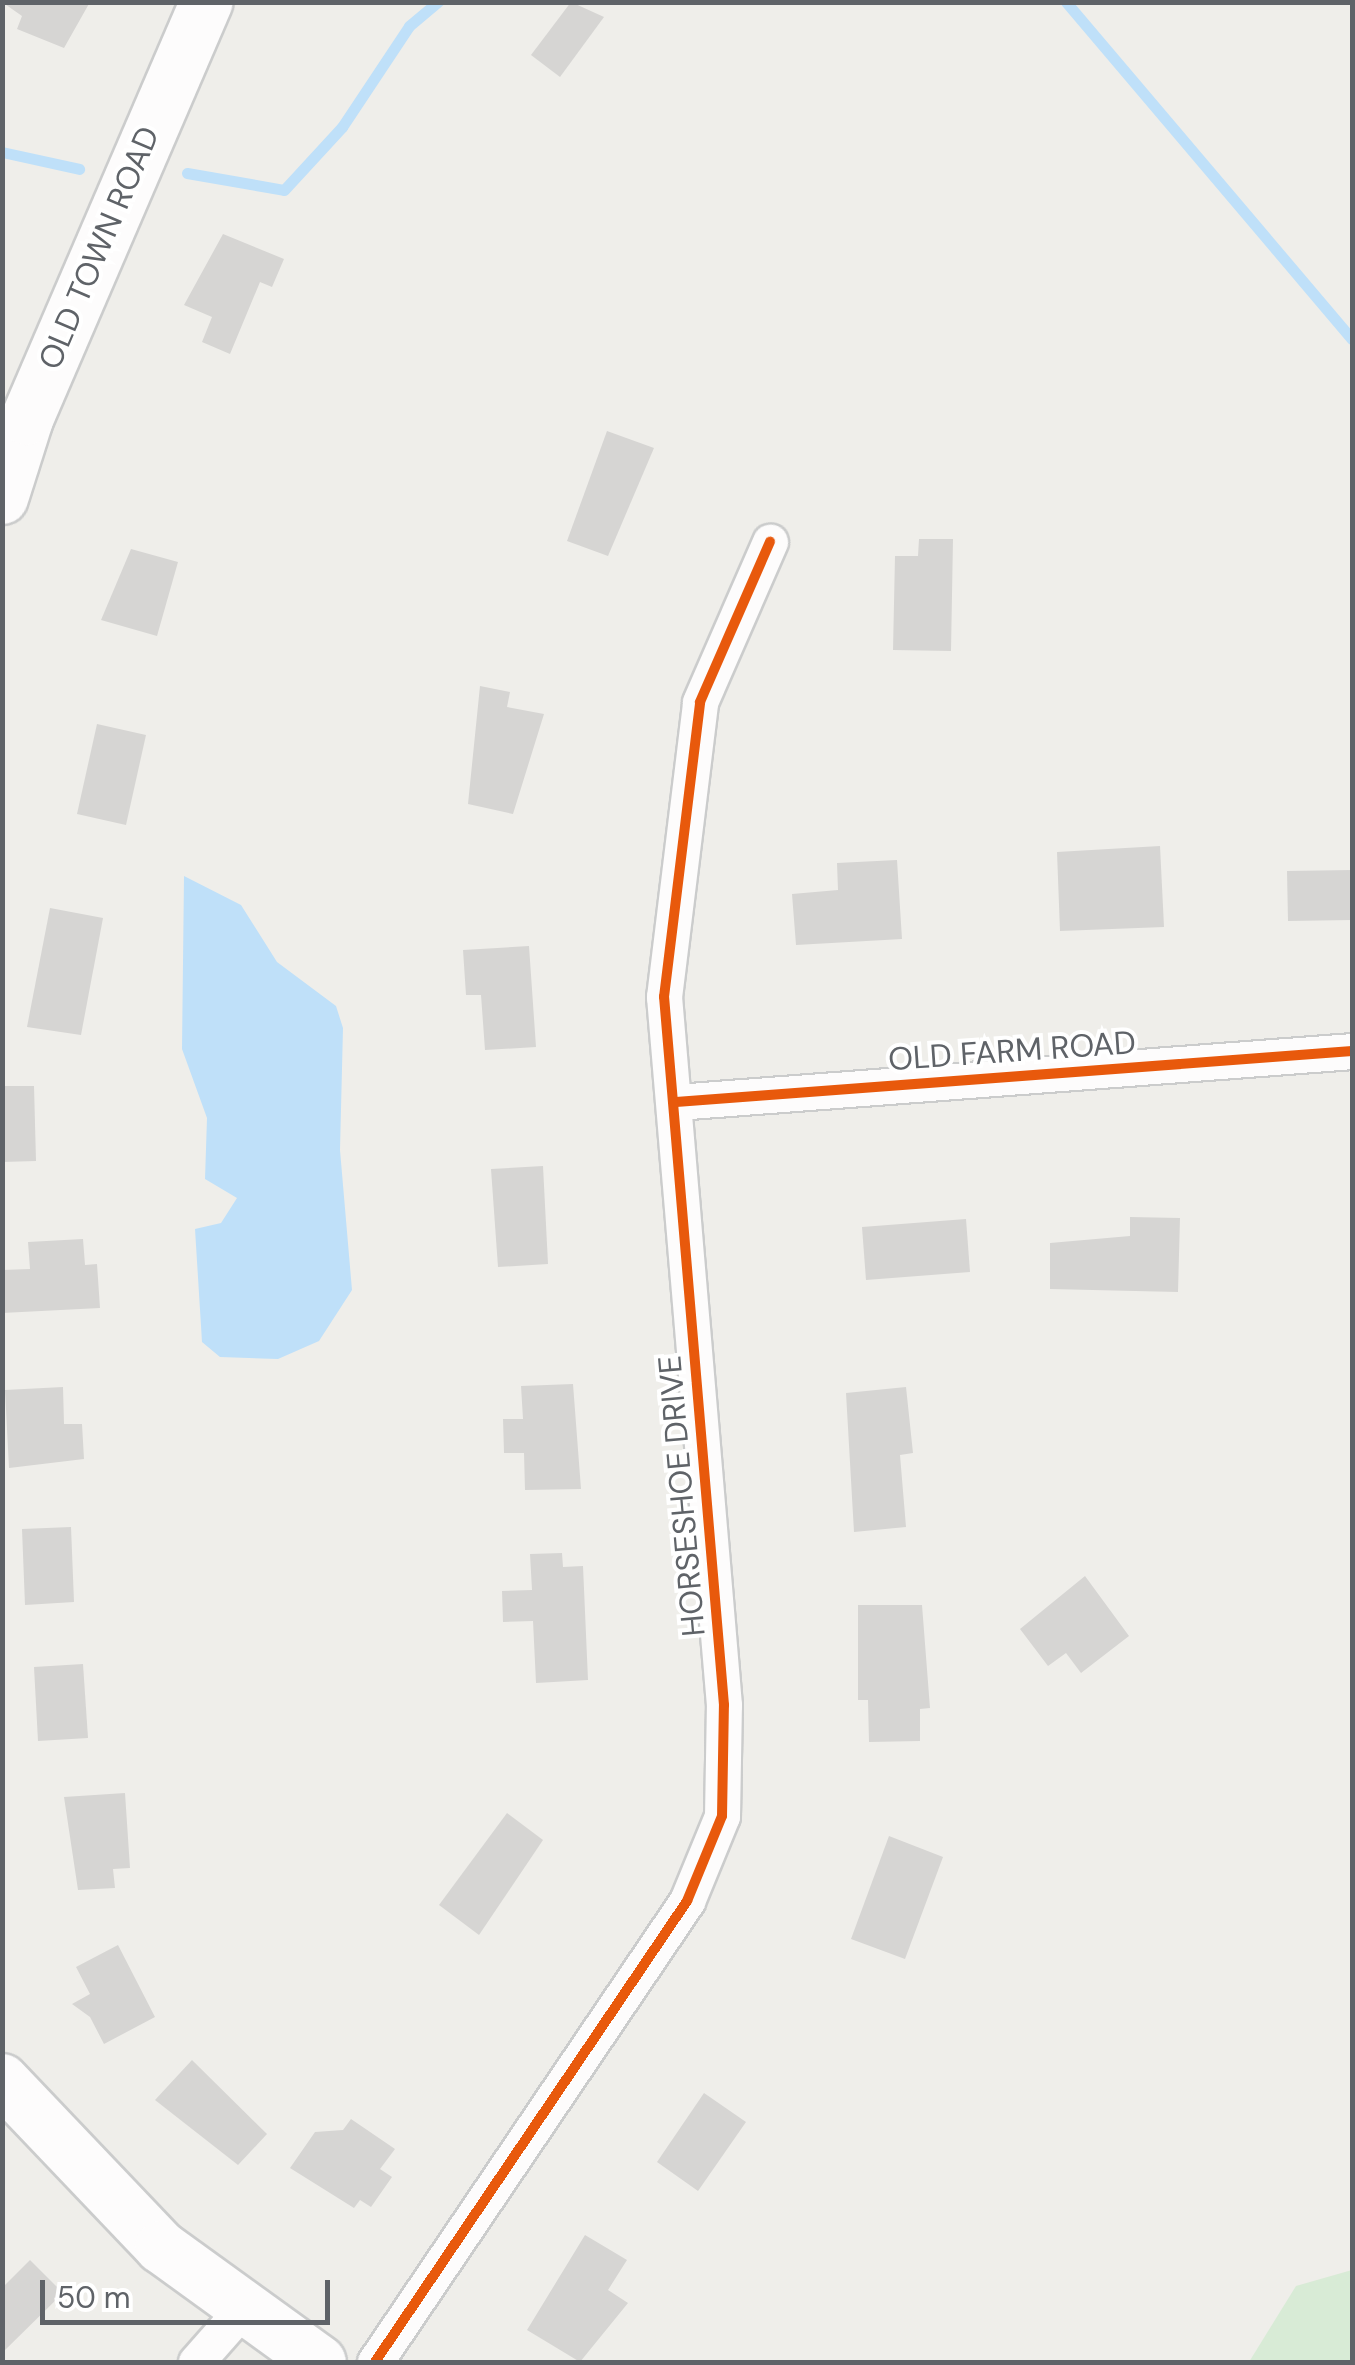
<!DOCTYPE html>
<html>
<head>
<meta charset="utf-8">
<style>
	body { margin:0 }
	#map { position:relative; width:1355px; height:2365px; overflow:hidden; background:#efeeea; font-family:"DM Sans",sans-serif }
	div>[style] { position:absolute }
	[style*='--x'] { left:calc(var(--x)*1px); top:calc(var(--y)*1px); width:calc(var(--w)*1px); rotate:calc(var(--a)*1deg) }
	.green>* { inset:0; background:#d8ebd6 }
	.water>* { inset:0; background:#bfe0f9 }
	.stream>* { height:11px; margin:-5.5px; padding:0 5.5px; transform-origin:5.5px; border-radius:5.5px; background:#bfe0f9 }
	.building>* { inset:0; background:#d6d5d3 }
	.roads { filter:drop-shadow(2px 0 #cbcccc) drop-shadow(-2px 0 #cbcccc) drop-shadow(0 2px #cbcccc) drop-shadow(0 -2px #cbcccc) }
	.minor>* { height:35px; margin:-17.5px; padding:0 17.5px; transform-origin:17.5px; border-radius:17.5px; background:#fdfcfc }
	.secondary>* { height:52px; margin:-26px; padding:0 26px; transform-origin:26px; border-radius:26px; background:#fdfcfc }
	.cycleway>* { height:10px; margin:-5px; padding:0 5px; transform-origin:5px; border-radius:5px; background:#e8590c }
	span { translate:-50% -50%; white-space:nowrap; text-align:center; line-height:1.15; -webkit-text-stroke:8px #fff; paint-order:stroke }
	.street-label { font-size:32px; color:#5f6368 }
	.frame { position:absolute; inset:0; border:5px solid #5f6368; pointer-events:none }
	.scale { position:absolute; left:40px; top:2280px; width:290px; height:45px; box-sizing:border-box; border:5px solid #5f6368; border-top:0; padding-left:12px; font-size:30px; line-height:35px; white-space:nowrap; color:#5f6368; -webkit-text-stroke:8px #fff; paint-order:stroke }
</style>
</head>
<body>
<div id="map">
	<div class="green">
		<div style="clip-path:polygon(1352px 2270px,1352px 2362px,1249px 2362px,1296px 2286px)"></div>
	</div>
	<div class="water">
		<div style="clip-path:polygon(184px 876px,241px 905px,277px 962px,336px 1006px,343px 1028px,340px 1150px,352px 1290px,319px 1341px,278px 1359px,220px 1357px,202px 1342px,195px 1229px,221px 1223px,237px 1198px,205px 1179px,207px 1118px,182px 1049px)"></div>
	</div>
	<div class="stream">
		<div style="--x:1066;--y:2;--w:442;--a:49.7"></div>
		<div style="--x:2;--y:152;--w:79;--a:12.4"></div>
		<div style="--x:187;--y:173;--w:98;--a:9.9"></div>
		<div style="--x:284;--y:190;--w:86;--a:-47.4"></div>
		<div style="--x:342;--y:127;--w:121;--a:-56.4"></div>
		<div style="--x:409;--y:26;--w:38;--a:-40"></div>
	</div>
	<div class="building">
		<div style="clip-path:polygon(2px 2px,90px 2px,64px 48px,17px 29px,22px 16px)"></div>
		<div style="clip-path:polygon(571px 2px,604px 17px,560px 77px,531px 55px)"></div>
		<div style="clip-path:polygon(223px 234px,284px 259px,272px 287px,260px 282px,230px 354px,202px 342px,212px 317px,184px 305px)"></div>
		<div style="clip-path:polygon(607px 431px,654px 448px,608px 556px,567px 541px)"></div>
		<div style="clip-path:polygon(919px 539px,953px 539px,951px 651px,893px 650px,895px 556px,918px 556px)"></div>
		<div style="clip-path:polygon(131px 549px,178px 562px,157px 636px,101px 620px)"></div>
		<div style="clip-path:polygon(480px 686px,510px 692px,507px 707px,544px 714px,513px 814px,468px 804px)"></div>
		<div style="clip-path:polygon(97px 724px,146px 735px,126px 825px,77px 814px)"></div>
		<div style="clip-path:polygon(1160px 846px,1164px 927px,1060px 931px,1057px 852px)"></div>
		<div style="clip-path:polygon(897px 860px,902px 939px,796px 945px,792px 894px,838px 890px,837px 863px)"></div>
		<div style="clip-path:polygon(1352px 870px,1352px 920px,1288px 921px,1287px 871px)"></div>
		<div style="clip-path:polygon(50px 908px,103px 918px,81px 1035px,27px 1027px)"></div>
		<div style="clip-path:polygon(529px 946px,536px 1047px,485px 1050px,481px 995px,466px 995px,463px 950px)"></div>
		<div style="clip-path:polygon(2px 1086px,34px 1086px,36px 1161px,2px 1162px)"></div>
		<div style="clip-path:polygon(543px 1166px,548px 1264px,498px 1267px,491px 1169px)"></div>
		<div style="clip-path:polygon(1130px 1217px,1180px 1218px,1178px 1292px,1050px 1289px,1050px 1243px,1130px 1236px)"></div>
		<div style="clip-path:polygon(966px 1219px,970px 1272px,866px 1280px,862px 1227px)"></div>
		<div style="clip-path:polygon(83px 1239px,85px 1265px,97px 1264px,100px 1308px,2px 1313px,2px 1270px,30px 1269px,28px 1242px)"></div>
		<div style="clip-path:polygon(573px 1384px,581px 1489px,525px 1490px,524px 1453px,504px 1453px,503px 1419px,523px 1419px,521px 1386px)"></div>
		<div style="clip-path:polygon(63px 1387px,64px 1424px,82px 1424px,84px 1459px,9px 1468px,5px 1390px)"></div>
		<div style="clip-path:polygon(906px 1387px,913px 1453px,900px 1455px,906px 1527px,854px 1532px,846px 1393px)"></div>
		<div style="clip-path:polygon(71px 1527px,74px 1602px,25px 1605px,22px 1529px)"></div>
		<div style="clip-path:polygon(562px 1553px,563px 1567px,583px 1566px,588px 1680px,536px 1683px,533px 1621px,503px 1622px,502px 1591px,532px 1590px,530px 1554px)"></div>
		<div style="clip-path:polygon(1085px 1576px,1129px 1636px,1081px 1673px,1066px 1653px,1048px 1666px,1020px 1629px)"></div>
		<div style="clip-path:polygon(858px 1605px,922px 1605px,930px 1708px,920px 1709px,920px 1741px,869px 1742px,868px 1700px,858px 1700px)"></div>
		<div style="clip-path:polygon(83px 1664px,88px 1738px,38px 1741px,34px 1667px)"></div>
		<div style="clip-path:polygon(125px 1793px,130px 1868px,113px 1869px,115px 1888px,78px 1890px,64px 1797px)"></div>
		<div style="clip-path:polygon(507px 1813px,543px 1840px,479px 1935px,439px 1905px)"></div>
		<div style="clip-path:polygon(889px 1836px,943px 1857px,905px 1959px,851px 1939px)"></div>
		<div style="clip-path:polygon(118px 1945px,155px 2017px,104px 2044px,90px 2017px,72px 2004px,90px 1994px,76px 1967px)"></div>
		<div style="clip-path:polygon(192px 2060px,267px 2134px,238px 2165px,155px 2100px)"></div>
		<div style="clip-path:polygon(704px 2093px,746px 2122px,698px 2191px,657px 2162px)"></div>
		<div style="clip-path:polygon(351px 2119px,395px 2149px,380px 2169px,392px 2177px,371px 2207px,360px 2200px,354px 2208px,290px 2168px,315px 2132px,343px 2130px)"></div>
		<div style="clip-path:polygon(585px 2235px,627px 2260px,608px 2290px,628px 2303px,580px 2362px,527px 2330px)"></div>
		<div style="clip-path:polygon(30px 2260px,63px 2293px,2px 2353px,2px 2288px)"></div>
	</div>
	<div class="roads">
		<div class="minor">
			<div style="--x:676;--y:1102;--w:678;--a:-4.31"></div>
			<div style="--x:196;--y:2362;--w:79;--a:-48.6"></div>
			<div style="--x:375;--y:2362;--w:557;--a:-55.91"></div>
			<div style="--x:687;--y:1901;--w:92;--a:-67.6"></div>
			<div style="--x:722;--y:1816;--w:111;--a:-89"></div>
			<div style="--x:724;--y:1705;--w:711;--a:-94.84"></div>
			<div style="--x:664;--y:997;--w:297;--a:-83"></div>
			<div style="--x:700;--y:702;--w:175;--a:-66.4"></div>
		</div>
		<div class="secondary">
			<div style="--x:2;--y:498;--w:83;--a:-72.4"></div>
			<div style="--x:27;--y:419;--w:454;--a:-66.7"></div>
			<div style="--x:2;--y:2080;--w:231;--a:46.4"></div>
			<div style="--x:161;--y:2247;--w:196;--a:35.9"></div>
		</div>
	</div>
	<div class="cycleway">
		<div style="--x:676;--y:1102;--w:678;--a:-4.31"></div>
		<div style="--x:375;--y:2362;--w:557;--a:-55.91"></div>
		<div style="--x:687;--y:1901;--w:92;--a:-67.6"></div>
		<div style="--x:722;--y:1816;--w:111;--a:-89"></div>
		<div style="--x:724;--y:1705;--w:711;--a:-94.84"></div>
		<div style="--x:664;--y:997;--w:297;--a:-83"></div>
		<div style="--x:700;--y:702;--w:175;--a:-66.4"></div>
	</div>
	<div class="street-label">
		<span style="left:99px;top:248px;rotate:-67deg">OLD TOWN ROAD</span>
		<span style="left:1012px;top:1051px;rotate:-4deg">OLD FARM ROAD</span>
		<span style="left:682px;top:1496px;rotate:-95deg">HORSESHOE DRIVE</span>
	</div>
	<div class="frame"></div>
	<div class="scale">50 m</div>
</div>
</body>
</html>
